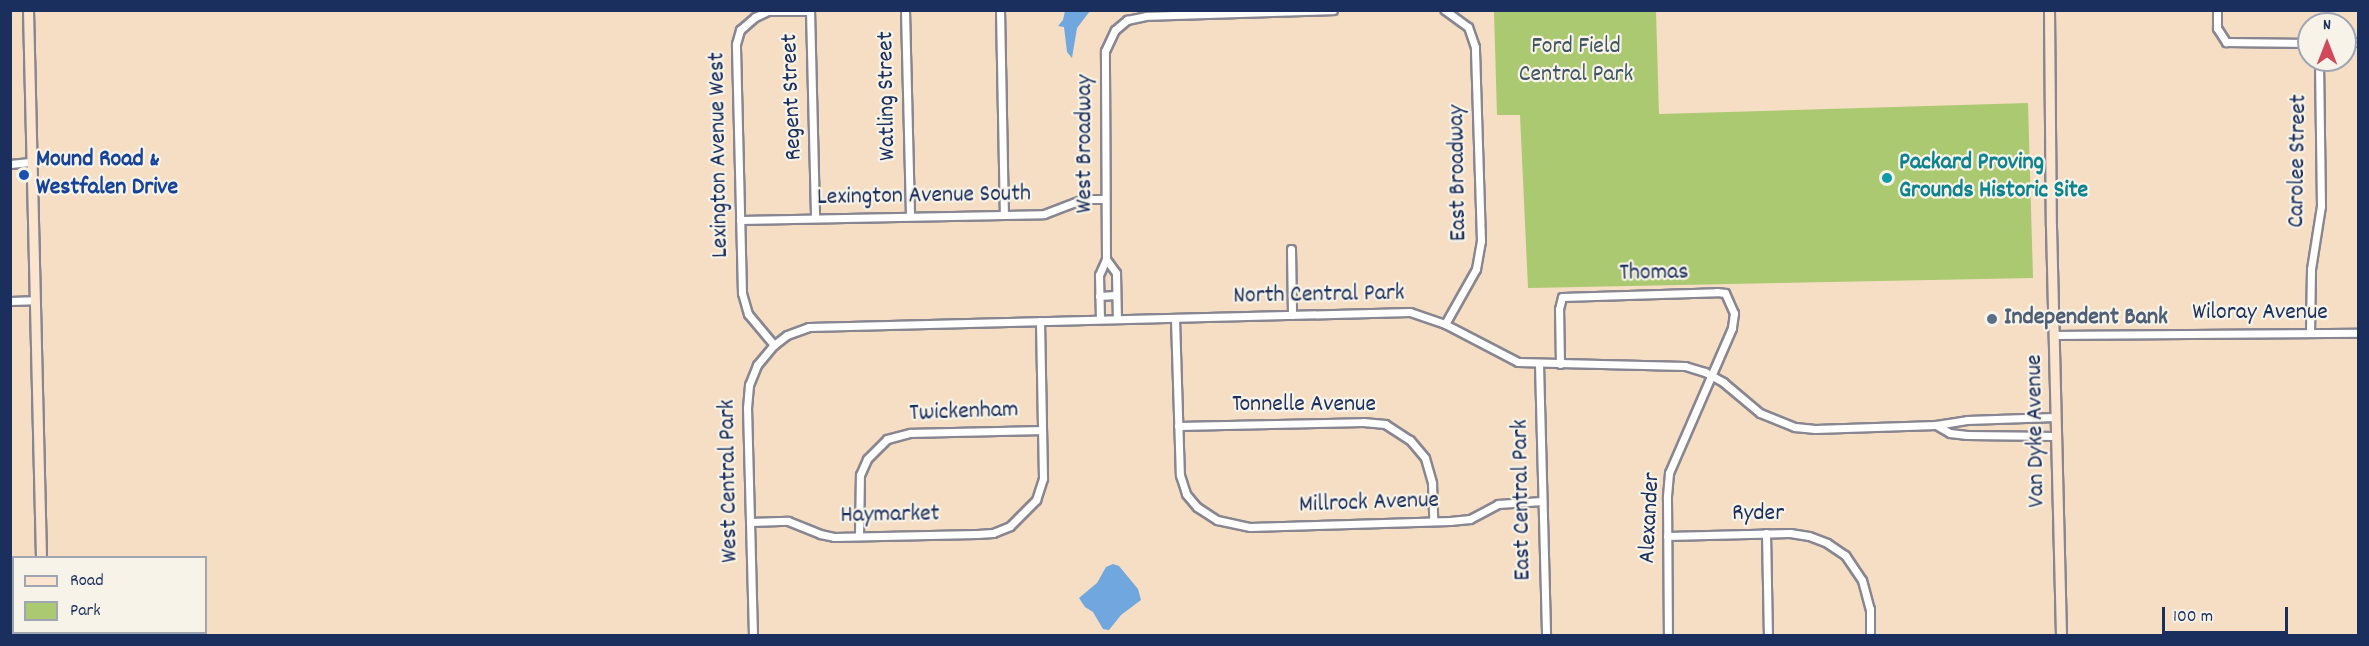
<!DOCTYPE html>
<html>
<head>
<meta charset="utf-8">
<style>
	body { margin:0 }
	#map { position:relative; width:2369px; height:646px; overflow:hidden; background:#f5dec4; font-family:Dekko,sans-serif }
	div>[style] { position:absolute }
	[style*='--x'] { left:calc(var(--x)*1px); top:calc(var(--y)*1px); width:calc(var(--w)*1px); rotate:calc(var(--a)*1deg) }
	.green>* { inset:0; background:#aac970 }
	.water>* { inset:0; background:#70a7de }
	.roads { filter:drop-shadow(2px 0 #888691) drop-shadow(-2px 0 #888691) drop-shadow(0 2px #888691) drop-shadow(0 -2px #888691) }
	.street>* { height:7px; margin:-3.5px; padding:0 3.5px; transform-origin:3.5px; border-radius:3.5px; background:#fff }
	.secondary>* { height:9px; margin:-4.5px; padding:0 4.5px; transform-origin:4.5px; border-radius:4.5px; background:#fce5cf }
	.dots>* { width:16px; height:16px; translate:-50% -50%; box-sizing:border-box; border:3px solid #f7f3e8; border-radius:50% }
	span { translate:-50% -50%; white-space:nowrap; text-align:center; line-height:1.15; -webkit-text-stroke:4.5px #f7f3e8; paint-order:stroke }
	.park-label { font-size:24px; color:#3f5662 }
	.street-label { font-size:24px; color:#1b2f5e }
	.transit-label { font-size:24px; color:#164399; font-weight:700 }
	.left { translate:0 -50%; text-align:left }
	.culture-label { font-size:24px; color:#0d838f; font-weight:700 }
	.service-label { font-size:24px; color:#4e5e75; font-weight:700 }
	.frame { position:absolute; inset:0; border:12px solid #1b2f5e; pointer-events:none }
	.legend { position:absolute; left:12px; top:556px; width:195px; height:78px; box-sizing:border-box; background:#f7f3e8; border:2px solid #9fa5b1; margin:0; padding:8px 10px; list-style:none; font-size:18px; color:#1b2f5e }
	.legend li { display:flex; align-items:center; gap:12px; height:30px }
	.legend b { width:30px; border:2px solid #9fa5b1 }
	.north { position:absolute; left:2297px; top:12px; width:60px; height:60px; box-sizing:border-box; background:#f7f3e8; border:2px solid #9fa5b1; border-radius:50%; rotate:0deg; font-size:16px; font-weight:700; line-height:24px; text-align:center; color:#1b2f5e }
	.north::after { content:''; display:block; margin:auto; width:21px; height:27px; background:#d1495b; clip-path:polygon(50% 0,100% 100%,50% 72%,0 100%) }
	.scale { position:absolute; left:2162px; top:607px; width:126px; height:27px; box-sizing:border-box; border:3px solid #1b2f5e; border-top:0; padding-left:8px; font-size:18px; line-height:21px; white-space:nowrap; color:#1b2f5e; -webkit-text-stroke:4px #f7f3e8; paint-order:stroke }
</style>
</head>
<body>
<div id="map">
	<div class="green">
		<div style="clip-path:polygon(1494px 11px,1656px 11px,1659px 114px,2028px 103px,2033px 278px,1528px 288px,1520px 115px,1497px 115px)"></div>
	</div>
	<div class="water">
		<div style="clip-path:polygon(1065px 11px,1090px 11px,1077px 28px,1072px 58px,1067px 52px,1064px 27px,1058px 26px,1063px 20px)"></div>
		<div style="clip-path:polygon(1113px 564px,1119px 566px,1138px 589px,1141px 600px,1121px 615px,1109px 630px,1103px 629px,1093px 612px,1085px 607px,1079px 598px,1097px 583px,1106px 567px)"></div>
	</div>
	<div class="roads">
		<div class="street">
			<div style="--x:810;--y:10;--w:208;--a:88.6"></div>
			<div style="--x:905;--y:10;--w:206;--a:88.6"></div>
			<div style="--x:1000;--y:10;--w:204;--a:88.9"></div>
			<div style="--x:2217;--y:10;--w:18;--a:90"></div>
			<div style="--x:2217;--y:28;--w:17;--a:57"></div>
			<div style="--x:2226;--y:42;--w:83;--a:0.7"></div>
			<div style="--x:2345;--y:42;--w:13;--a:0"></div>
			<div style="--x:10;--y:164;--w:20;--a:-6"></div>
			<div style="--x:740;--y:220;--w:304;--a:-1.1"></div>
			<div style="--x:1044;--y:214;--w:42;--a:-21"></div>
			<div style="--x:1083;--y:199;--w:22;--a:0"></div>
			<div style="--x:1291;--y:249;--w:66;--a:89.1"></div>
			<div style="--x:1106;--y:259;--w:17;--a:54"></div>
			<div style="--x:1116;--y:273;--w:46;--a:88.8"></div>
			<div style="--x:1099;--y:296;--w:17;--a:-3"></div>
			<div style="--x:10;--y:301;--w:24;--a:-2"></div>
			<div style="--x:1100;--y:319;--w:44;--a:-91.3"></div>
			<div style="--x:1099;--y:275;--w:17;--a:-66"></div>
			<div style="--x:1106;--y:259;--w:208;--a:-90.3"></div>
			<div style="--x:1105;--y:51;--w:23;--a:-65"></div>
			<div style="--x:1115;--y:30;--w:16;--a:-40"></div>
			<div style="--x:1127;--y:20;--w:19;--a:-12"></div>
			<div style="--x:1146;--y:16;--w:187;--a:-1.8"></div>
			<div style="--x:1175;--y:319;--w:156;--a:88.2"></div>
			<div style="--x:1180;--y:475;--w:20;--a:72"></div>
			<div style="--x:1186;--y:494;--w:17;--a:50"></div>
			<div style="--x:1197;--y:507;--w:24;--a:33"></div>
			<div style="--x:1217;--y:520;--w:34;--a:12"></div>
			<div style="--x:1250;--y:527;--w:200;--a:-1.7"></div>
			<div style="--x:1450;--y:521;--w:20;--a:-6"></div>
			<div style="--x:1470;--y:519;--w:32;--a:-28"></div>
			<div style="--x:1498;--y:504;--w:44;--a:-3.9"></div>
			<div style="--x:1445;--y:324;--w:63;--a:-60.6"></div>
			<div style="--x:1476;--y:269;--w:28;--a:-80"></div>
			<div style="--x:1481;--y:241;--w:194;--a:-91.8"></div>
			<div style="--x:1475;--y:47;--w:21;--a:-109"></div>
			<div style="--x:1468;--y:27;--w:29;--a:-144"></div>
			<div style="--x:2310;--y:333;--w:64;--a:-89.1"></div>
			<div style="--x:2311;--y:269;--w:64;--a:-81"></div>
			<div style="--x:2321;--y:206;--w:146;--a:-90.8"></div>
			<div style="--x:2054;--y:335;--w:304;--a:-0.4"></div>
			<div style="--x:774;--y:345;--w:40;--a:-130"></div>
			<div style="--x:748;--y:314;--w:22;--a:-106"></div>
			<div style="--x:742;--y:293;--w:249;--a:-91.4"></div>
			<div style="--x:736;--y:44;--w:15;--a:-74"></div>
			<div style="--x:740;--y:30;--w:20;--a:-41"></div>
			<div style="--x:755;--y:17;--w:14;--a:-25"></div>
			<div style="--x:768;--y:11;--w:42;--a:0"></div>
			<div style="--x:1539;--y:364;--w:272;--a:88.5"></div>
			<div style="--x:1560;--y:364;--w:55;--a:-91"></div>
			<div style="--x:1559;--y:309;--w:12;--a:-76"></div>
			<div style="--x:1562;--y:297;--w:155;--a:-1.8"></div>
			<div style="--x:1717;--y:292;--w:8;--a:7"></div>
			<div style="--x:1725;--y:293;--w:22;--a:66"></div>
			<div style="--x:1734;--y:313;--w:15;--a:98"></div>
			<div style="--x:1732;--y:328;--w:158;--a:113.5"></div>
			<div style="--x:1669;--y:473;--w:25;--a:95"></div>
			<div style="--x:1667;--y:498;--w:138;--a:89.6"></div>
			<div style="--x:1936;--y:425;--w:16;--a:30"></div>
			<div style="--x:1950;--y:433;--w:17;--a:7"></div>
			<div style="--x:1967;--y:435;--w:89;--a:0.6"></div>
			<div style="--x:1178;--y:426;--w:185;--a:-1.2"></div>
			<div style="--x:1363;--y:422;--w:22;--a:5"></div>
			<div style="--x:1385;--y:424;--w:30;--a:33"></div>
			<div style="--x:1410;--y:440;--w:23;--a:50"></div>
			<div style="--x:1425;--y:458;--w:26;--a:74"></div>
			<div style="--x:1432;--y:483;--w:38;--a:88"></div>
			<div style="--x:750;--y:522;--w:38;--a:-2"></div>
			<div style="--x:788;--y:521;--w:35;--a:22"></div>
			<div style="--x:820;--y:534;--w:14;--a:12"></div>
			<div style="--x:834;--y:537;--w:143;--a:-1.2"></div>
			<div style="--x:977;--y:534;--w:16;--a:-4"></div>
			<div style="--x:993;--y:533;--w:18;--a:-22"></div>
			<div style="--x:1010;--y:526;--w:37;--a:-45"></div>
			<div style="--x:1036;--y:500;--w:23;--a:-72"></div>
			<div style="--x:1043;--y:478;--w:157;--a:-91.1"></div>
			<div style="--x:1766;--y:533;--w:103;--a:88.9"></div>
			<div style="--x:859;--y:536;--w:61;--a:-89.1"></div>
			<div style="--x:860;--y:475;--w:17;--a:-66"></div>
			<div style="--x:867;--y:459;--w:28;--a:-45"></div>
			<div style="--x:887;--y:439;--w:24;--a:-15"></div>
			<div style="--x:910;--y:433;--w:131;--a:-1.3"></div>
			<div style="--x:1667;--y:536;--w:123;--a:-1.4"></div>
			<div style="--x:1790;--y:533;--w:19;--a:9"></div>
			<div style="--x:1809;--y:536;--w:19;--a:21"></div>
			<div style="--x:1827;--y:543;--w:22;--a:34"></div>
			<div style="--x:1845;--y:555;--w:30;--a:56"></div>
			<div style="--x:1862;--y:580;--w:30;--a:75"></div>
			<div style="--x:1870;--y:609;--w:27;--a:90"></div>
			<div style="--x:753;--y:636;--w:228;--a:-91.5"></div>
			<div style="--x:747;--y:408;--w:23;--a:-85"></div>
			<div style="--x:749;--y:385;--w:22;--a:-68"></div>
			<div style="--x:757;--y:365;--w:26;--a:-50"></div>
			<div style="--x:774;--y:345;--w:16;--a:-38"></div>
			<div style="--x:787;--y:335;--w:23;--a:-20"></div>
			<div style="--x:809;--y:327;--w:601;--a:-1.43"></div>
			<div style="--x:1410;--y:312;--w:37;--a:19"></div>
			<div style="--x:1445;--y:324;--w:82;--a:27.5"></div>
			<div style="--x:1518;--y:362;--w:167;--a:1.4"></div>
			<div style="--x:1685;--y:366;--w:21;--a:17"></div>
			<div style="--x:1705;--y:372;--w:21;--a:29"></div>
			<div style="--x:1723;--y:382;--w:48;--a:40"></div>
			<div style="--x:1760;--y:413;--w:38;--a:22"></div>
			<div style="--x:1795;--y:427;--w:20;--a:6"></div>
			<div style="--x:1815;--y:429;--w:121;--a:-1.9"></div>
			<div style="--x:1936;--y:425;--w:31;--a:-9"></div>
			<div style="--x:1967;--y:420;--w:88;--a:-2"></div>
		</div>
		<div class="secondary">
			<div style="--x:28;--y:10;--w:548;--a:88.64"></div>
			<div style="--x:2049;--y:10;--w:216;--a:89.5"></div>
			<div style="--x:2051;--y:226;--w:410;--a:88.6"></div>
			<div style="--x:43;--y:632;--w:4;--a:90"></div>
		</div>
	</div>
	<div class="dots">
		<div style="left:24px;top:175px;background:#1a4fb4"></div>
		<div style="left:1887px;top:178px;background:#0f9aa8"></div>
		<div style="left:1992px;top:319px;background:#5c6f8a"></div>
	</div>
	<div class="park-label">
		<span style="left:1576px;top:62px">Ford Field<br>Central Park</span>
	</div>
	<div class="street-label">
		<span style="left:888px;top:96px;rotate:-91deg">Watling Street</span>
		<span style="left:793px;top:97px;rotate:-92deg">Regent Street</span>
		<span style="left:1086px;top:144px;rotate:-90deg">West Broadway</span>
		<span style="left:720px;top:155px;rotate:-91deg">Lexington Avenue West</span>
		<span style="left:2299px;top:161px;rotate:-89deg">Carolee Street</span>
		<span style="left:1459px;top:173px;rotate:-91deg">East Broadway</span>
		<span style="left:924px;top:197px;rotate:-1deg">Lexington Avenue South</span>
		<span style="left:1654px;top:274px;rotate:-1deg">Thomas</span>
		<span style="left:1319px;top:296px;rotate:-1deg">North Central Park</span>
		<span style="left:2260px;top:314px">Wiloray Avenue</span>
		<span style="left:1304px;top:406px">Tonnelle Avenue</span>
		<span style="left:964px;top:413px;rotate:-2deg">Twickenham</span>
		<span style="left:2037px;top:431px;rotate:-91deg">Van Dyke Avenue</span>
		<span style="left:730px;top:481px;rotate:-91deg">West Central Park</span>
		<span style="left:1523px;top:500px;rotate:-91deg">East Central Park</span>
		<span style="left:1369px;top:504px;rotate:-2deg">Millrock Avenue</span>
		<span style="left:1758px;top:515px">Ryder</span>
		<span style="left:890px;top:516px;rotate:-1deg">Haymarket</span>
		<span style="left:1651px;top:518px;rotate:-87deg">Alexander</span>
	</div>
	<div class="transit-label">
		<span class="left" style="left:36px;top:175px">Mound Road &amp;<br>Westfalen Drive</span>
	</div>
	<div class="culture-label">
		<span class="left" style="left:1899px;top:178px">Packard Proving<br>Grounds Historic Site</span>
	</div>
	<div class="service-label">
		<span class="left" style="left:2004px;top:319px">Independent Bank</span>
	</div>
	<div class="frame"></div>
	<ul class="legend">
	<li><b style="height:8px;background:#fce5cf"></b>Road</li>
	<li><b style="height:16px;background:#aac970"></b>Park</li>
	</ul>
	<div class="north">N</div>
	<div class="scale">100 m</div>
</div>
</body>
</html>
